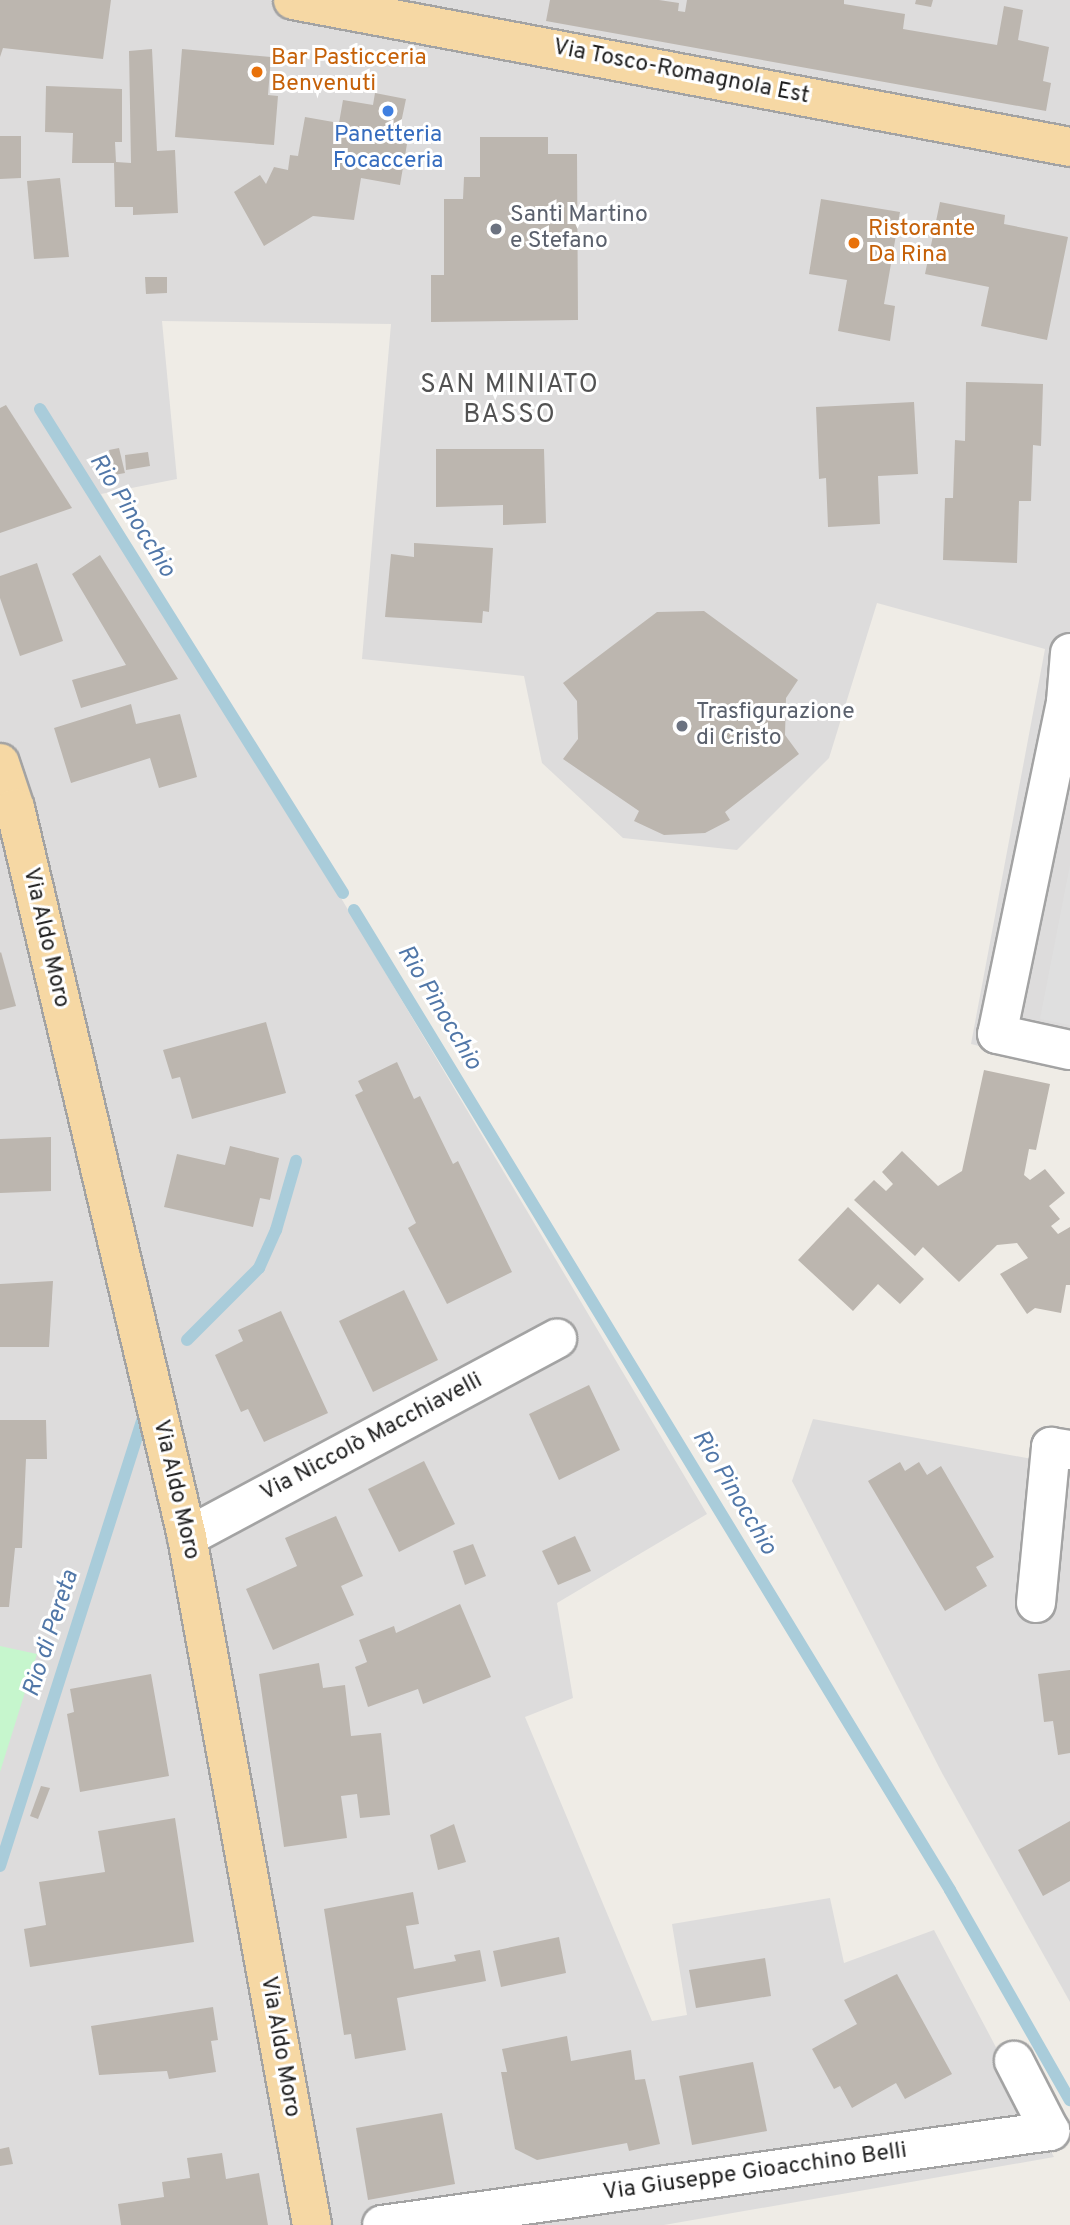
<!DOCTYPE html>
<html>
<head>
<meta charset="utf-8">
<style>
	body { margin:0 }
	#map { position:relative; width:1070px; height:2225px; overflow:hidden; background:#efece6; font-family:Overpass,sans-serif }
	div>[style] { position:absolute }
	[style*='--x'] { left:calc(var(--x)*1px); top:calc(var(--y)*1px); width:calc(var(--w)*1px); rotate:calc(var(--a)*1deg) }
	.residential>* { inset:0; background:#dddcdc }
	.park>* { inset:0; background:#c6f6cd }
	.parking>* { inset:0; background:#dfdfdf }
	.stream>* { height:12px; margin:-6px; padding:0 6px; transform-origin:6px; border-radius:6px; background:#a9ccda }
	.building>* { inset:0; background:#bcb6af }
	.roads { filter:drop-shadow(2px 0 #a3a3a3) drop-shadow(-2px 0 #a3a3a3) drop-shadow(0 2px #a3a3a3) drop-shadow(0 -2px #a3a3a3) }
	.minor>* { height:38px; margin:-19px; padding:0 19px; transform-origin:19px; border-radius:19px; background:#fff }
	.major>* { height:38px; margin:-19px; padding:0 19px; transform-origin:19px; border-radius:19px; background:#f6d8a4 }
	.dots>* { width:19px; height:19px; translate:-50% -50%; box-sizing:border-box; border:4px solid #fff; border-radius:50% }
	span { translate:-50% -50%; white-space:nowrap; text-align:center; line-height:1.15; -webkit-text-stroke:6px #fff; paint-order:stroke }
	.food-label { font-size:23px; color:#c56008 }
	.left { translate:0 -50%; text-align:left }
	.street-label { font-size:23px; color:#1f1f1f }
	.shop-label { font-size:23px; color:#366cbe }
	.worship-label { font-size:23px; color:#5b616d }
	.water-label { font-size:24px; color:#5177a8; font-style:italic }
	.quarter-label { font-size:26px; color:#525252; letter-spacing:2px }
</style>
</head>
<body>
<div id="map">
	<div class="residential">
		<div style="clip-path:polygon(0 0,1070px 0,1070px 1068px,971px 1044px,1045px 649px,877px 603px,829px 758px,737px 850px,623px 838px,542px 763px,524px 676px,362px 659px,391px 324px,162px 321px,177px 479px,101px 494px,707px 1514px,557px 1603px,573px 1698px,525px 1717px,652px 2021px,687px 2015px,672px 1924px,830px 1898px,844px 1963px,934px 1930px,1054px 2157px,664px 2225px,0 2225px)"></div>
		<div style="clip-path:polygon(813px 1419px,1070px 1466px,1070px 2002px,942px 1773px,792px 1481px)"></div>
	</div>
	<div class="park">
		<div style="clip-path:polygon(0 1646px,37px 1654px,0 1772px)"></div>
	</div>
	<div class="parking">
		<div style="clip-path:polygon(1070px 865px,1070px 1025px,1040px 1019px)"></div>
	</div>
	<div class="stream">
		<div style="--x:40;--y:409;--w:571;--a:57.95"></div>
		<div style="--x:354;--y:910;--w:1147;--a:58.69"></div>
		<div style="--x:950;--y:1890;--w:242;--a:60.3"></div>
		<div style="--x:187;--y:1340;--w:102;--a:-45"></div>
		<div style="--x:259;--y:1268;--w:42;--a:-65.9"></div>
		<div style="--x:276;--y:1230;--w:72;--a:-73.8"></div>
		<div style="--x:0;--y:1866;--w:474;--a:-72.3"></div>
	</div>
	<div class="building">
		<div style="clip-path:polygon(0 0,111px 0,103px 59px,3px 48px,0 57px)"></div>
		<div style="clip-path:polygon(550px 0,659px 0,679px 3px,678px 11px,685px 12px,687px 0,844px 0,844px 4px,905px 14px,903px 29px,997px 45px,1004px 6px,1023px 10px,1018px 40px,1049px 47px,1043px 81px,1051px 83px,1046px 111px,546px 21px)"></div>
		<div style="clip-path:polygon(916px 0,933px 0,931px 7px,915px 4px)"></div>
		<div style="clip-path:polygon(152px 49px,157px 151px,175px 150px,178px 213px,133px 215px,133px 207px,115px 207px,114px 163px,72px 163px,73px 133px,45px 132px,46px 86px,122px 89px,122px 142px,115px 142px,116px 162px,131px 163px,129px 51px)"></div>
		<div style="clip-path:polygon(182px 49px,271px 57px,268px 95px,278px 96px,274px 145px,175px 137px)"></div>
		<div style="clip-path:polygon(375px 93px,406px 99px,397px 142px,407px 144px,400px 185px,361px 178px,354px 220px,313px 216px,264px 246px,234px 192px,260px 175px,266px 184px,274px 167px,288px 170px,290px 155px,298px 156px,305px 117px,339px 123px,343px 100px,373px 105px)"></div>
		<div style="clip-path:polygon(0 136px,21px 136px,21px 178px,0 179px)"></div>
		<div style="clip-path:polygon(480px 137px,548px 137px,548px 154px,577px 154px,578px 320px,431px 322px,431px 275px,444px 275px,444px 199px,463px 199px,464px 177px,480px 177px)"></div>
		<div style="clip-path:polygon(60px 178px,69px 257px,34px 259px,27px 181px)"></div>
		<div style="clip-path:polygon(821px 199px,900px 212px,884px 304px,895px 306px,890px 341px,838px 331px,847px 280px,809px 274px)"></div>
		<div style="clip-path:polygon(940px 202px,1005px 215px,1004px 224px,1068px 237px,1047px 340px,981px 326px,989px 287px,925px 274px)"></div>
		<div style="clip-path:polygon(145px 277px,167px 277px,167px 293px,146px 294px)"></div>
		<div style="clip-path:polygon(966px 382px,1043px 384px,1041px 446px,1033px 445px,1031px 501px,1019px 501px,1017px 563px,943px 560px,945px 498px,953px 498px,955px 440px,965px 441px)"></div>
		<div style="clip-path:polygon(914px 402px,918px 474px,878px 476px,880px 524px,828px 527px,826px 478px,819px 479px,816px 407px)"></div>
		<div style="clip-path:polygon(6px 405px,72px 508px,0 533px,0 408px)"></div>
		<div style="clip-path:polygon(119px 448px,125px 473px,114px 475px,109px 450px)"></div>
		<div style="clip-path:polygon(436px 449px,544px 449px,546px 523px,503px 525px,503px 505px,436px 507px)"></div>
		<div style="clip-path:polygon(148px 452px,150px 466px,126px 470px,125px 455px)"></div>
		<div style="clip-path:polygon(414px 543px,493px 548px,489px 612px,483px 611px,482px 623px,385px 617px,391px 554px,414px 557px)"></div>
		<div style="clip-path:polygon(100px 555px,178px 679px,81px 708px,72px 680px,126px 665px,72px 574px)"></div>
		<div style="clip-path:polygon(37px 563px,63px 641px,20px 656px,0 598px,0 576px)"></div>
		<div style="clip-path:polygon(704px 611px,798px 680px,786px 698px,785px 735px,799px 754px,725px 812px,730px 820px,705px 833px,664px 835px,634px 821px,639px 811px,563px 759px,578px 739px,577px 701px,563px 683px,657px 612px)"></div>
		<div style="clip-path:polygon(131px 704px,136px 724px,180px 714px,197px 777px,159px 788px,150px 758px,71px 783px,54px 728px)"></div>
		<div style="clip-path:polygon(1px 952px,16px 1006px,0 1010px,0 953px)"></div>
		<div style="clip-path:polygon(266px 1022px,286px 1093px,192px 1119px,180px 1077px,172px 1079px,163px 1050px)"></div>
		<div style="clip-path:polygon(397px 1062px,414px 1099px,420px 1096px,453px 1164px,458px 1161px,512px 1272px,447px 1304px,408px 1228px,416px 1223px,355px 1095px,363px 1091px,358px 1081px)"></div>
		<div style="clip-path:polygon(984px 1070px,1050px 1084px,1036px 1150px,1029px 1149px,1024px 1175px,1030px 1180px,1045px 1169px,1065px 1193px,1049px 1206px,1060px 1219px,1051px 1226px,1058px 1234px,1070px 1227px,1070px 1285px,1066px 1285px,1061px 1313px,1035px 1308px,1027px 1314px,1000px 1274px,1028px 1258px,1017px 1243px,997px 1245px,959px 1282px,923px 1247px,915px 1256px,854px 1200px,874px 1180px,886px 1191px,893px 1184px,882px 1172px,902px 1151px,938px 1186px,962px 1171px)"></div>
		<div style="clip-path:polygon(51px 1137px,51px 1191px,0 1193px,0 1139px)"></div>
		<div style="clip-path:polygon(230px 1146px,279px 1158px,270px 1200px,260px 1198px,253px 1227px,164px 1207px,177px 1154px,225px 1165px)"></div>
		<div style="clip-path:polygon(848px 1207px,924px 1279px,900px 1304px,878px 1284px,853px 1311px,798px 1260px)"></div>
		<div style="clip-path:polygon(53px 1281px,49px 1347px,0 1347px,0 1284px)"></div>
		<div style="clip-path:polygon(404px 1290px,438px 1360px,373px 1392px,339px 1321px)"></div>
		<div style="clip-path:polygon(281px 1311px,328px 1413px,264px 1442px,248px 1409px,241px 1412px,215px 1355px,243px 1341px,238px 1330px)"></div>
		<div style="clip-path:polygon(589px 1385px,620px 1450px,559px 1480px,529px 1414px)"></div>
		<div style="clip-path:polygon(0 1420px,46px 1420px,47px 1459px,26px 1459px,22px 1548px,15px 1548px,9px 1607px,0 1607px)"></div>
		<div style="clip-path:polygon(424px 1461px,455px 1524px,399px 1552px,368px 1489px)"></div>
		<div style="clip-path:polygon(900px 1462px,905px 1471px,919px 1462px,927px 1475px,941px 1466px,994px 1557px,976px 1567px,987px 1586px,945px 1611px,868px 1481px)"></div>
		<div style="clip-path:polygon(336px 1516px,363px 1576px,341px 1586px,354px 1615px,273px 1650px,246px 1589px,297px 1566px,285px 1538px)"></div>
		<div style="clip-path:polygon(575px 1536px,591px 1571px,558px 1585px,542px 1551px)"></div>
		<div style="clip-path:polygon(473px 1544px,486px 1576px,465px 1585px,453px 1551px)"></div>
		<div style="clip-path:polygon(460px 1604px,491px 1677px,423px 1704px,418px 1689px,368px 1707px,355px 1667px,367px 1662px,359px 1640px,394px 1626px,396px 1633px)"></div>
		<div style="clip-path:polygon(319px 1663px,323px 1688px,345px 1685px,351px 1736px,381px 1733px,390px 1815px,360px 1818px,357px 1794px,341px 1796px,347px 1838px,284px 1847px,259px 1674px)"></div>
		<div style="clip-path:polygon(1070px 1670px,1070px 1753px,1058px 1755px,1053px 1721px,1044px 1722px,1038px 1674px)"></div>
		<div style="clip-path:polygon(151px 1674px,169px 1776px,80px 1792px,67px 1714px,74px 1712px,70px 1689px)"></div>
		<div style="clip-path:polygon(41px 1786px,50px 1788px,38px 1819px,30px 1816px)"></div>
		<div style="clip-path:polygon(175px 1818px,194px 1942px,30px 1967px,24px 1929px,46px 1925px,39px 1882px,105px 1872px,98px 1831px)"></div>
		<div style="clip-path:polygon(1070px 1821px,1070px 1881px,1043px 1896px,1018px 1850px)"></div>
		<div style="clip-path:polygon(454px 1824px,466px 1862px,438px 1870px,430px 1835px)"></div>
		<div style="clip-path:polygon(413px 1892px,419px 1924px,406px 1926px,414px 1969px,456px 1961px,454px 1955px,480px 1950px,486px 1981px,397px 1998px,406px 2050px,355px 2059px,351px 2034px,344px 2035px,324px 1909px)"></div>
		<div style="clip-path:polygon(559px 1937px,566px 1973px,501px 1987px,493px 1951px)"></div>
		<div style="clip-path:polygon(765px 1958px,771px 1996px,696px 2008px,689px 1970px)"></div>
		<div style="clip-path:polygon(897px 1974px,952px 2074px,905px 2099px,896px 2083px,852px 2108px,840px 2086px,834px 2089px,812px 2049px,857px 2024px,844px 2000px)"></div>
		<div style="clip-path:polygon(213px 2007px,218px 2040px,211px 2041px,216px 2072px,169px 2079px,167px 2071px,99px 2075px,91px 2026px)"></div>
		<div style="clip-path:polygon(567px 2036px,571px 2061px,631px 2050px,635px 2080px,645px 2079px,660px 2144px,629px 2151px,627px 2143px,537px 2160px,515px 2149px,501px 2072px,507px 2072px,502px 2049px)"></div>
		<div style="clip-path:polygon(753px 2062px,767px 2131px,692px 2145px,679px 2076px)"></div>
		<div style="clip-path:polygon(442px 2113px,455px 2184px,368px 2200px,356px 2128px)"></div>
		<div style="clip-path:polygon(9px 2147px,13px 2164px,0 2166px,0 2149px)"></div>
		<div style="clip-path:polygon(222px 2153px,226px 2179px,259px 2173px,268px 2225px,121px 2225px,118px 2204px,164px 2197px,162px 2182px,190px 2178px,187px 2158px)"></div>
	</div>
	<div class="roads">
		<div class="minor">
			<div style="--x:1070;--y:653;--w:49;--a:94.7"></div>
			<div style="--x:1066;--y:702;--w:339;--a:101.7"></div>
			<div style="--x:997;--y:1034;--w:75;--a:12.4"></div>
			<div style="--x:187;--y:1537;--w:420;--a:-28.2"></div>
			<div style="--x:1036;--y:1603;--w:157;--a:-84.5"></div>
			<div style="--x:1051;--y:1447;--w:19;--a:9"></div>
			<div style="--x:382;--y:2225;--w:675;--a:-8.01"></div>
			<div style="--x:1050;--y:2131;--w:79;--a:-117.2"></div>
		</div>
		<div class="major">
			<div style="--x:293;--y:0;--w:791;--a:10.71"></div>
			<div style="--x:0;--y:763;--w:47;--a:71.6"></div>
			<div style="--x:15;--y:808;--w:749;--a:76.72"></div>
			<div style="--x:187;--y:1537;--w:699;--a:79.7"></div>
		</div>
	</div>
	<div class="dots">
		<div style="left:257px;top:72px;background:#e8710a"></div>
		<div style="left:388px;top:111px;background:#3f7fe0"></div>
		<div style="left:496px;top:229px;background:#6b7280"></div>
		<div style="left:854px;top:243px;background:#e8710a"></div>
		<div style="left:682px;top:726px;background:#6b7280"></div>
	</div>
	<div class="food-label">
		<span class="left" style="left:271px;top:72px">Bar Pasticceria<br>Benvenuti</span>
		<span class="left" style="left:868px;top:243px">Ristorante<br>Da Rina</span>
	</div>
	<div class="street-label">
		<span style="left:681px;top:73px;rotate:11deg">Via Tosco-Romagnola Est</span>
		<span style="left:45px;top:938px;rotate:77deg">Via Aldo Moro</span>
		<span style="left:372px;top:1438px;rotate:-28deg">Via Niccolò Macchiavelli</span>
		<span style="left:175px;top:1490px;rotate:77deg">Via Aldo Moro</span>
		<span style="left:279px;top:2047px;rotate:80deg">Via Aldo Moro</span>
		<span style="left:755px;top:2173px;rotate:-8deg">Via Giuseppe Gioacchino Belli</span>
	</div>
	<div class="shop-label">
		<span style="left:388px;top:149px">Panetteria<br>Focacceria</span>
	</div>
	<div class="worship-label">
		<span class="left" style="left:510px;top:229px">Santi Martino<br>e Stefano</span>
		<span class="left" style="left:696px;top:726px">Trasfigurazione<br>di Cristo</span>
	</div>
	<div class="water-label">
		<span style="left:131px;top:516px;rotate:58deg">Rio Pinocchio</span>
		<span style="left:438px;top:1008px;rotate:59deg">Rio Pinocchio</span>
		<span style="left:733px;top:1493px;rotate:59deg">Rio Pinocchio</span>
		<span style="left:52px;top:1634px;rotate:-72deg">Rio di Pereta</span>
	</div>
	<div class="quarter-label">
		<span style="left:510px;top:401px">SAN MINIATO<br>BASSO</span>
	</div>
</div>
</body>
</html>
